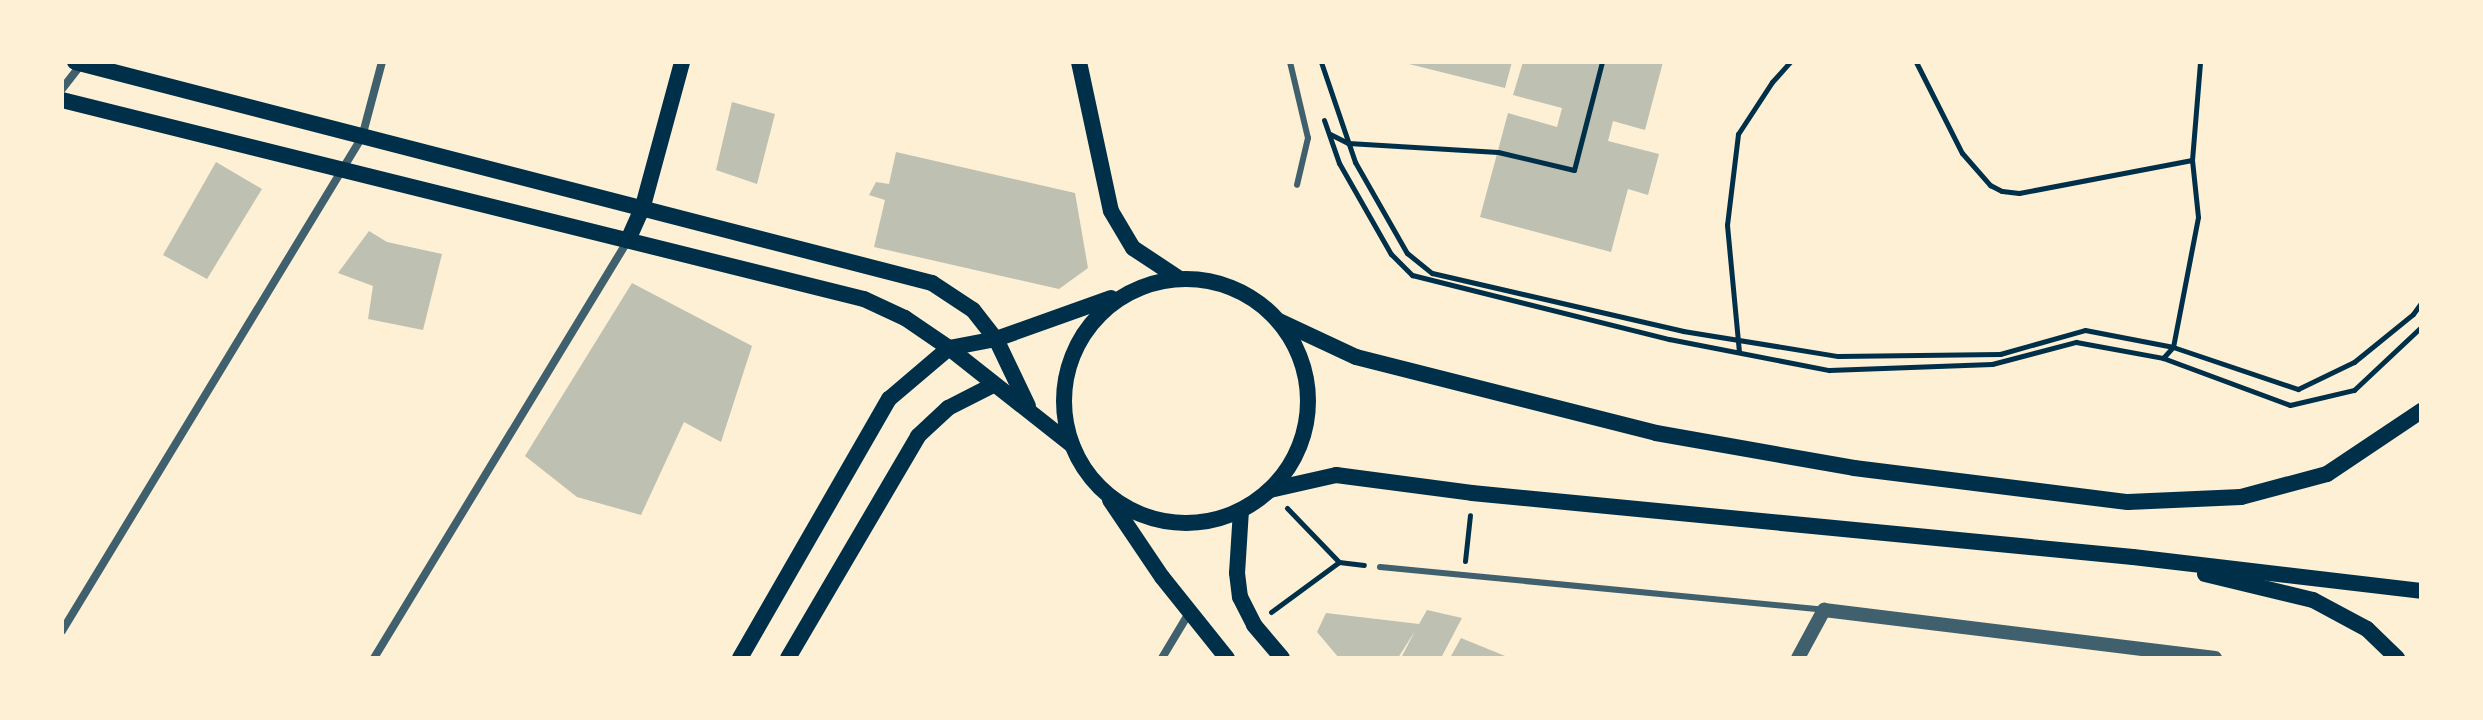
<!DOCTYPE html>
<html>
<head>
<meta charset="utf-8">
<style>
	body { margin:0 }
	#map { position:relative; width:2483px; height:720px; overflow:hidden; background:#fdf0d5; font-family:Helvetica,sans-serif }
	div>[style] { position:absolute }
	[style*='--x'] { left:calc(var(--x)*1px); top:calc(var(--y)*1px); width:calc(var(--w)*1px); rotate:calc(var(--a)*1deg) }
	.building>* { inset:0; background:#bec0b2 }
	.path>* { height:5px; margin:-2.5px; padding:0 2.5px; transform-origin:2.5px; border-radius:2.5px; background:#003049 }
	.service>* { height:6px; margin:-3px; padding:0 3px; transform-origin:3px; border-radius:3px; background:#3f606c }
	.minor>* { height:8px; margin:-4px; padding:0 4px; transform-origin:4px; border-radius:4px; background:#3f606c }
	.tertiary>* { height:14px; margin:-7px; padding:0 7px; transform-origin:7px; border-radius:7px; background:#3f606c }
	.secondary>* { height:16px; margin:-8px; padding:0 8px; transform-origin:8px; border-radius:8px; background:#003049 }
	.secondary>.ring { margin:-8px; padding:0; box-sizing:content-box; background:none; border:16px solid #003049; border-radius:50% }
	span { translate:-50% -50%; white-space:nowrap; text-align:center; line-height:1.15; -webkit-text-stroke:8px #fdf0d5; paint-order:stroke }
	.frame { position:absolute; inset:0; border:64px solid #fdf0d5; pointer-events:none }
</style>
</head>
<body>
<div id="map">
	<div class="building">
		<div style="clip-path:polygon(1401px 62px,1512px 62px,1505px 88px)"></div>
		<div style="clip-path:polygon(1523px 62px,1663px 62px,1645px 130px,1613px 121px,1608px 141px,1659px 154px,1648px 195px,1628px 189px,1611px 252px,1480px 217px,1508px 113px,1557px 127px,1562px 108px,1513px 95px)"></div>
		<div style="clip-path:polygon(732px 102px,775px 114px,757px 184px,716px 170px)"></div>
		<div style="clip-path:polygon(896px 152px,1075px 193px,1088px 268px,1059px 289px,874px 247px,885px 200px,869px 195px,876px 182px,889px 184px)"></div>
		<div style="clip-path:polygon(216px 162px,262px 189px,207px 279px,163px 255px)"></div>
		<div style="clip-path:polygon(369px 231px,387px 242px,442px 254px,423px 330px,368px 319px,373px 286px,338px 273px)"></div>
		<div style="clip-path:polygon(632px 283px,752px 346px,721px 442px,684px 422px,641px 515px,577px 497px,525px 456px)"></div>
		<div style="clip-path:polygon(1427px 610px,1462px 618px,1441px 658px,1401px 658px,1415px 631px,1398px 658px,1339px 658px,1317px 632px,1326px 613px,1419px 624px)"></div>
		<div style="clip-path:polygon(1461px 638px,1510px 658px,1450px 658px)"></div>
	</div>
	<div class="path">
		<div style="--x:1321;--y:62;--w:106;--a:71.2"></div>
		<div style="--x:1355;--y:162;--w:105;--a:60.3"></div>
		<div style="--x:1407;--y:253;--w:32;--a:39"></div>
		<div style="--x:1432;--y:273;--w:258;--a:13"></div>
		<div style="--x:1683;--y:331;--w:157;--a:9.2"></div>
		<div style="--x:1838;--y:356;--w:162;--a:-0.7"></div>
		<div style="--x:2000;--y:354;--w:88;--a:-15.8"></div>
		<div style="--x:2085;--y:330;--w:90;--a:10.9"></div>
		<div style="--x:2173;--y:347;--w:132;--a:18.6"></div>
		<div style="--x:2298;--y:389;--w:62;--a:-25.7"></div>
		<div style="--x:2354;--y:362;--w:76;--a:-39.1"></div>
		<div style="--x:2413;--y:314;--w:14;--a:-54"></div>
		<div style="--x:1916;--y:62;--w:102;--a:63.2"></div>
		<div style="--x:1962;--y:153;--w:43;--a:48.8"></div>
		<div style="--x:1990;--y:185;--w:13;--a:27"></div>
		<div style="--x:2002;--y:191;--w:17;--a:7"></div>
		<div style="--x:2019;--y:193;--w:176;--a:-10.8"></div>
		<div style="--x:1324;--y:120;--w:46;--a:70.8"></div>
		<div style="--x:1339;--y:163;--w:105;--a:60.3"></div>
		<div style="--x:1391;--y:254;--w:30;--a:45"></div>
		<div style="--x:1412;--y:275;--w:265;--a:14"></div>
		<div style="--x:1669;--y:339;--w:163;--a:11"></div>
		<div style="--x:1829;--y:370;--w:163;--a:-2.1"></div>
		<div style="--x:1992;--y:364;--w:87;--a:-14.7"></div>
		<div style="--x:2076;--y:342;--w:88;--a:10.4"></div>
		<div style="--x:2163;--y:358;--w:135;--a:20.3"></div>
		<div style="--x:2290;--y:405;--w:66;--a:-13.2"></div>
		<div style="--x:2354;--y:390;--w:92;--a:-43.2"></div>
		<div style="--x:1330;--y:134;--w:20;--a:27"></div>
		<div style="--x:1348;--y:143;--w:150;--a:3.4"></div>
		<div style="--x:1498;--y:152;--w:78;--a:13.3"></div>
		<div style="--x:1574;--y:170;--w:112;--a:-75.5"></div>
		<div style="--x:1739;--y:352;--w:128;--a:-95.4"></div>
		<div style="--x:1727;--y:225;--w:92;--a:-83.1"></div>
		<div style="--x:1738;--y:134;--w:62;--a:-56.8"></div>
		<div style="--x:1772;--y:82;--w:27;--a:-48"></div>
		<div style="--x:2163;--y:358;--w:15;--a:-48"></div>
		<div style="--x:2173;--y:347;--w:132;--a:-79.1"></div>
		<div style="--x:2198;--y:217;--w:57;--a:-96"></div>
		<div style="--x:2192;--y:160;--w:98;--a:-85.3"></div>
		<div style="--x:1287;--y:508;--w:75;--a:46.1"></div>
		<div style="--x:1465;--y:561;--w:46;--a:-83.8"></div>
		<div style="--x:1271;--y:612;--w:84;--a:-36.3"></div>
		<div style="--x:1339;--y:562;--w:25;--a:7"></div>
	</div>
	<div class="service">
		<div style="--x:1290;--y:62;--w:78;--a:76.7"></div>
		<div style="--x:1308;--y:138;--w:48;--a:103.2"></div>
		<div style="--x:1380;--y:567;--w:446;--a:5.5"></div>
	</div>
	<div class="minor">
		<div style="--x:62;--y:89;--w:31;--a:-52"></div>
		<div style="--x:62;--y:631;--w:578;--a:-58.73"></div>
		<div style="--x:362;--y:137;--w:78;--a:-75.1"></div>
		<div style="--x:374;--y:658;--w:488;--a:-58.7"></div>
		<div style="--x:1162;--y:658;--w:52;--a:-59"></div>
	</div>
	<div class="tertiary">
		<div style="--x:1798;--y:658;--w:55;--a:-61.6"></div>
		<div style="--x:1824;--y:610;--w:394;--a:7"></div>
	</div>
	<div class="secondary">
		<div style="--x:75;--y:62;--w:885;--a:14.46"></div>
		<div style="--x:932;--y:283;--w:49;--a:33.4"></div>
		<div style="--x:973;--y:310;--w:37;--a:52"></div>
		<div style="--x:996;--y:339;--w:74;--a:64.5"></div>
		<div style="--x:1079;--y:62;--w:152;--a:77.9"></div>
		<div style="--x:1111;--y:211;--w:43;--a:59.3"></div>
		<div style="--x:1133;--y:248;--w:56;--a:33.4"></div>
		<div style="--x:62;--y:100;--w:826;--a:13.94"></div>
		<div style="--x:864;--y:299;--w:45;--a:24.9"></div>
		<div style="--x:905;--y:318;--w:53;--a:34.3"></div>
		<div style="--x:949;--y:348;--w:157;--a:38.3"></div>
		<div style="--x:628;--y:240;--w:37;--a:-66"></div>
		<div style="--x:643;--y:206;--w:149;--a:-74.8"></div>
		<div class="ring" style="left:1064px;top:279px;width:228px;height:228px"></div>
		<div style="--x:1279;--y:321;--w:85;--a:25.1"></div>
		<div style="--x:1356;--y:357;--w:309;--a:14.2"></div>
		<div style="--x:1656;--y:433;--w:201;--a:10"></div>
		<div style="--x:1854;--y:468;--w:276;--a:7.1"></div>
		<div style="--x:2128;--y:502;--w:113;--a:-2.5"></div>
		<div style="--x:2241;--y:497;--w:89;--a:-15"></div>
		<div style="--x:2327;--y:474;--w:113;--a:-33.8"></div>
		<div style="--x:1270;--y:490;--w:68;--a:-12.8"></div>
		<div style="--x:1336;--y:475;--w:137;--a:7.5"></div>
		<div style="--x:1472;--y:493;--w:664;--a:5.53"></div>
		<div style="--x:2133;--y:557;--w:290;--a:6.7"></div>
		<div style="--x:1110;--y:500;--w:93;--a:56"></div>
		<div style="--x:1162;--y:577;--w:104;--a:51.3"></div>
		<div style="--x:1241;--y:510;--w:63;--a:93.6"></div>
		<div style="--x:1237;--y:573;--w:24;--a:83"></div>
		<div style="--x:1240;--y:597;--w:31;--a:63"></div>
		<div style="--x:1254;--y:625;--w:43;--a:49.7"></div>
		<div style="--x:2205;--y:574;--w:111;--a:13.5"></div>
		<div style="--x:2313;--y:600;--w:61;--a:28.2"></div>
		<div style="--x:2367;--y:629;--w:42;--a:44"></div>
		<div style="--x:740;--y:658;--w:299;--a:-60.1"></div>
		<div style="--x:889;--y:399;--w:79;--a:-40.4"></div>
		<div style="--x:949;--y:348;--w:48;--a:-10.8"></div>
		<div style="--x:996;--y:339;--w:122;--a:-19.6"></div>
		<div style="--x:788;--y:658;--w:257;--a:-59.6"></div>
		<div style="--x:918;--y:436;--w:41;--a:-43"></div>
		<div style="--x:948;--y:408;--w:51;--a:-27.1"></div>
	</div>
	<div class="frame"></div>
</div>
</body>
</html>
